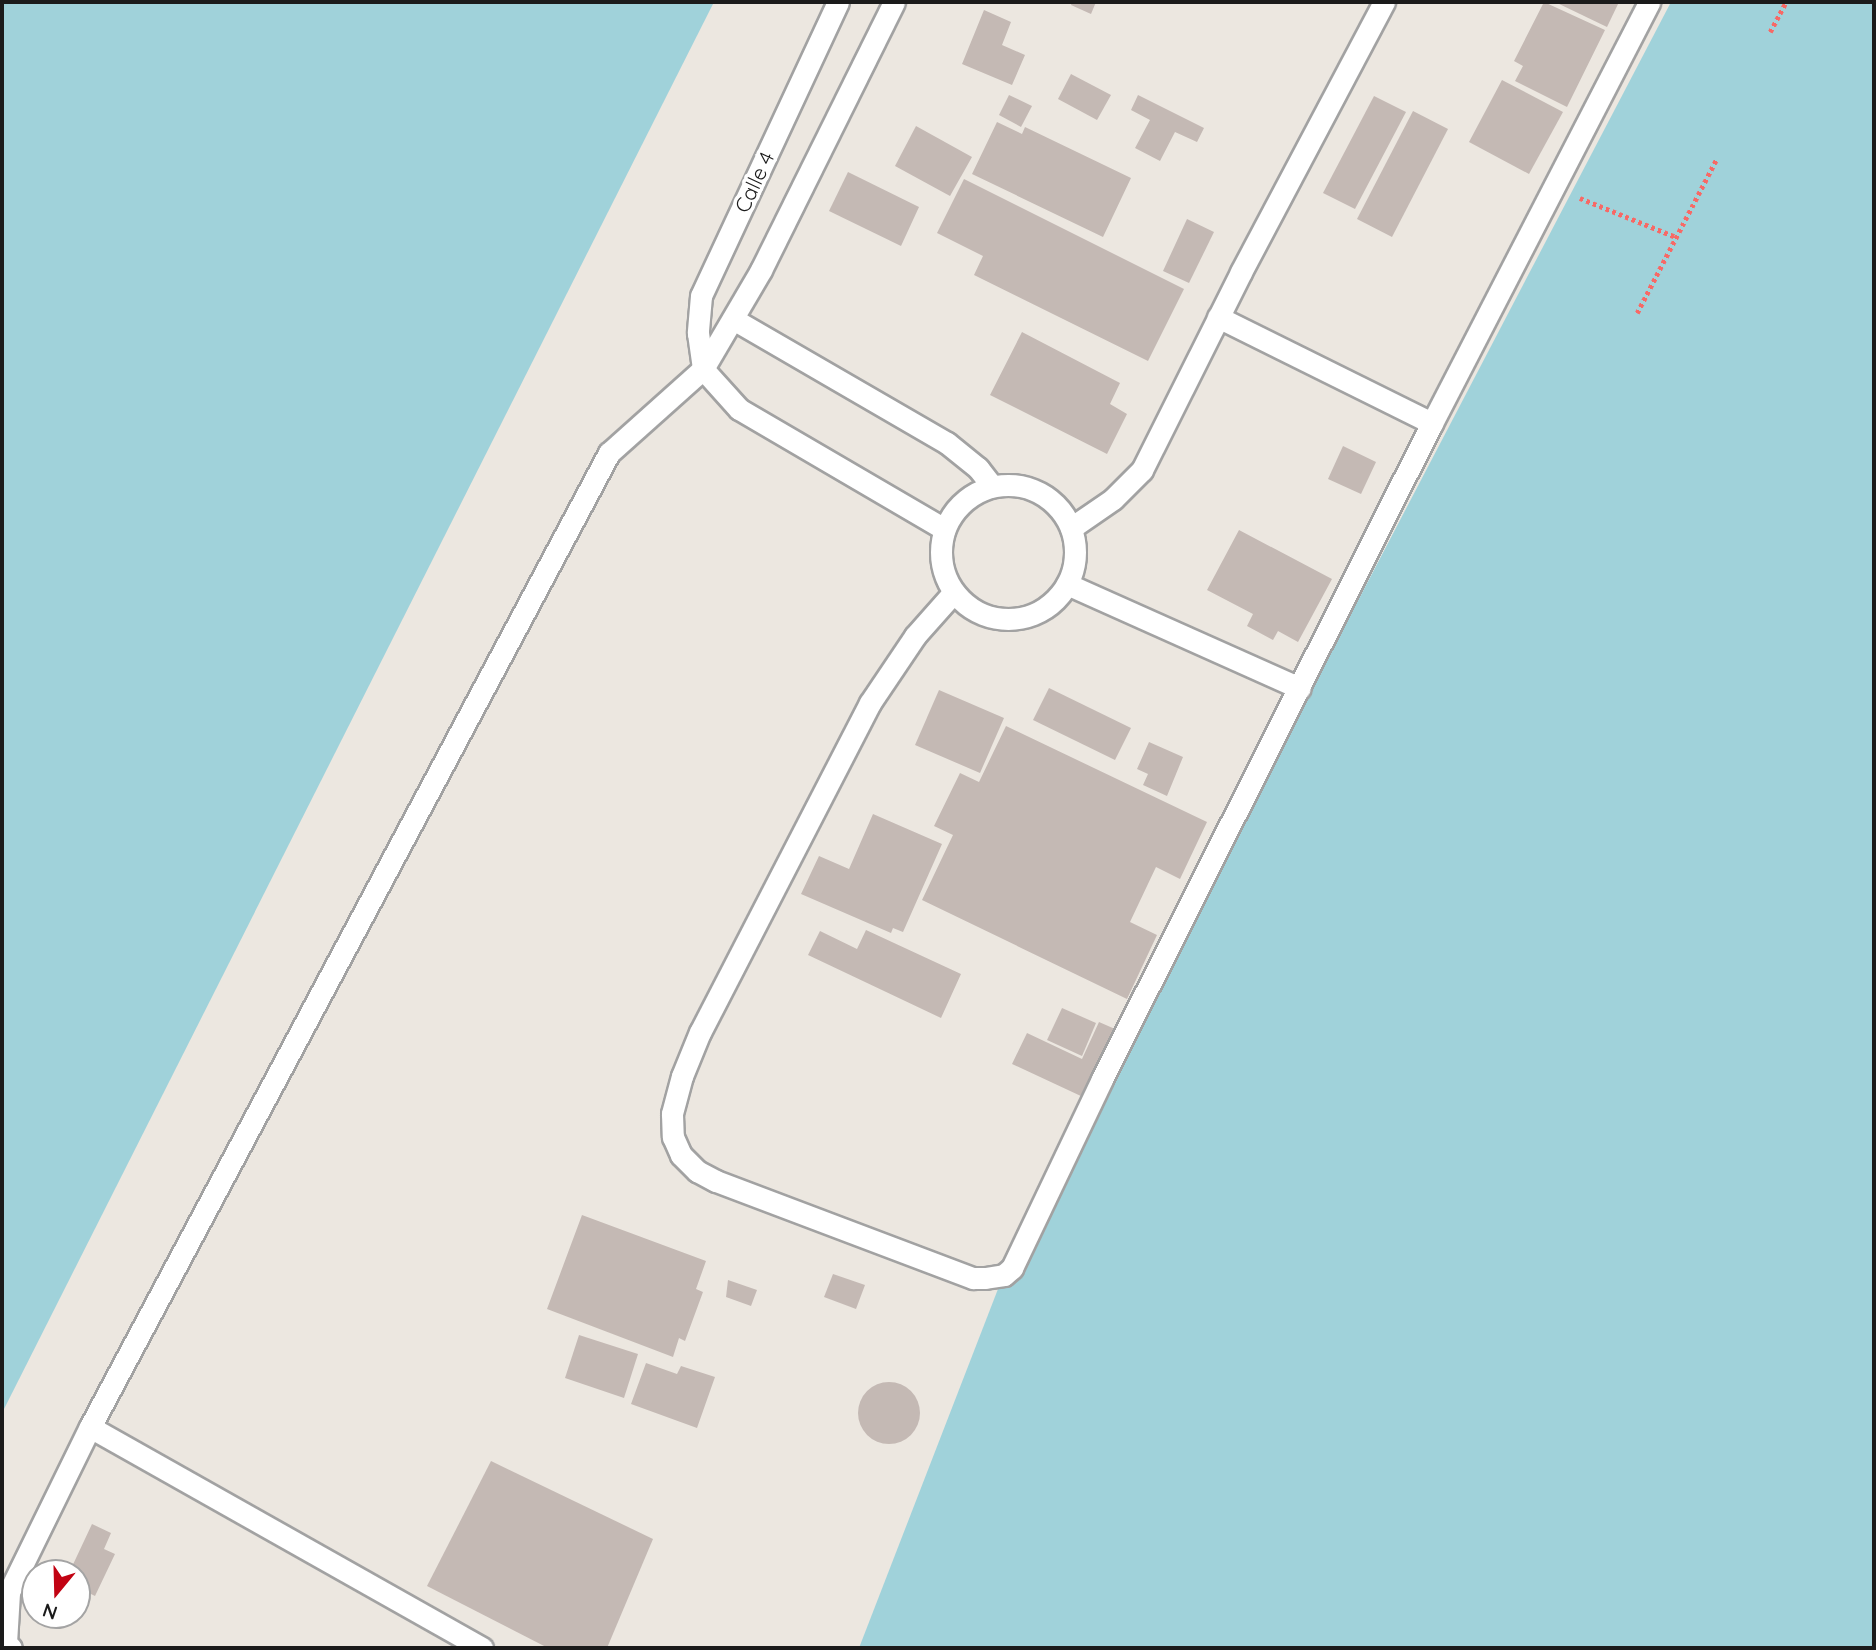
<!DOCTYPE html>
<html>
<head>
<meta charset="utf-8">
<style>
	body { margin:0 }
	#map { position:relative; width:1876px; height:1650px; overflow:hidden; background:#ece7e0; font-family:Quicksand,sans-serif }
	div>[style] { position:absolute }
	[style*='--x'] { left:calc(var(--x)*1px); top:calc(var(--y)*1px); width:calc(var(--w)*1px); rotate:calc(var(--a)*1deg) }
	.water>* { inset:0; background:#a0d2da }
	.building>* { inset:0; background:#c4b9b4 }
	.round { border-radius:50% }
	.path>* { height:4.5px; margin-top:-2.25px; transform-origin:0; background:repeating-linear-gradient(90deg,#f76966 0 3.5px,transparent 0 7px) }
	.roads { filter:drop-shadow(2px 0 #a2a2a2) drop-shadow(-2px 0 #a2a2a2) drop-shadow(0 2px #a2a2a2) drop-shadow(0 -2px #a2a2a2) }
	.lane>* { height:21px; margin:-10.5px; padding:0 10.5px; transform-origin:10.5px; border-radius:10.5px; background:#fff }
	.lane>.ring { margin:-10.5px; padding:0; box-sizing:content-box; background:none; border:21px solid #fff; border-radius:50% }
	span { translate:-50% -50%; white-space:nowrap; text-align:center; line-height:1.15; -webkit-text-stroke:7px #fff; paint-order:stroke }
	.street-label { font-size:21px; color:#1b1b1b }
	.frame { position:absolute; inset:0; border:4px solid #1b1b1b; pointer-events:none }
	.north { position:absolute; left:21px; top:1559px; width:70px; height:70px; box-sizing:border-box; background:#fff; border:2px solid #a4a4a4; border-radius:50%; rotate:199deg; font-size:19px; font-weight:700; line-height:28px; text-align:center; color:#1b1b1b }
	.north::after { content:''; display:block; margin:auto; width:24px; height:32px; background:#c20313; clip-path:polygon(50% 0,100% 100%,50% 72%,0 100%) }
</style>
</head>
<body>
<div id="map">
	<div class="water">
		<div style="clip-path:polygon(2px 2px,714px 2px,2px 1413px)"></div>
		<div style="clip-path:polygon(1671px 2px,1874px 2px,1874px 1648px,859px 1648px,998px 1289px)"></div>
	</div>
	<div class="building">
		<div style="clip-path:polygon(1072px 2px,1096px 2px,1091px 14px,1071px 5px)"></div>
		<div style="clip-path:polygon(1544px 2px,1605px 30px,1567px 107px,1515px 81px,1523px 66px,1514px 61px)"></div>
		<div style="clip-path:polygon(1555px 2px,1619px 2px,1607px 27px)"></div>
		<div style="clip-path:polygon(984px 10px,1011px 22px,1002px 45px,1025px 55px,1012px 85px,962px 64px)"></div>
		<div style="clip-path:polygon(1071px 74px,1111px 95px,1097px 120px,1058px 99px)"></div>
		<div style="clip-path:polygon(1502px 80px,1563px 112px,1529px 174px,1469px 142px)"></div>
		<div style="clip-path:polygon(1009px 95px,1032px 106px,1021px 127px,999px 115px)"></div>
		<div style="clip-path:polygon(1138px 95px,1204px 128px,1197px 142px,1175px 132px,1160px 161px,1135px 148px,1150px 120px,1131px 110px)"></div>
		<div style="clip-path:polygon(1374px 96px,1406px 112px,1355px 209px,1323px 193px)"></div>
		<div style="clip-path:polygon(1413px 111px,1448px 129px,1392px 237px,1357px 219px)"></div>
		<div style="clip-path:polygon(997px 122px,1022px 134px,1025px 127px,1131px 178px,1103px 237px,972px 174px)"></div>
		<div style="clip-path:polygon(916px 126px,972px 157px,950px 196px,895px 166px)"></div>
		<div style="clip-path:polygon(848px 172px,919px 207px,901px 246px,829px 211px)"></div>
		<div style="clip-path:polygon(964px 179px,1184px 289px,1148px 361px,974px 275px,983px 256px,937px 233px)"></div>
		<div style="clip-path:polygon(1187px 219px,1214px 232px,1189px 283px,1163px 271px)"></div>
		<div style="clip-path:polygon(1022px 332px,1120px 383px,1110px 404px,1127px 414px,1107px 454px,990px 395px)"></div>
		<div style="clip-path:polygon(1343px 446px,1376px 462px,1361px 494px,1328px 479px)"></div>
		<div style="clip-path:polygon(1239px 530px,1332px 579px,1298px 642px,1278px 631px,1273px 640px,1247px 626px,1253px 614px,1207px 590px)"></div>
		<div style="clip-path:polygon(1049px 688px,1131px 728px,1115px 760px,1033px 720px)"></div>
		<div style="clip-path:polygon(939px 690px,1004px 718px,980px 773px,915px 745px)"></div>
		<div style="clip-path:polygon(1006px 726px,1207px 822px,1180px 879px,1156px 867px,1130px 922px,1157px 935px,1127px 999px,922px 900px,953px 835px,934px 826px,960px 773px,979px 782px)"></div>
		<div style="clip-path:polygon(1149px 742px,1183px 757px,1167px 796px,1143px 785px,1148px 774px,1137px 769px)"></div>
		<div style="clip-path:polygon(873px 814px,942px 844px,903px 932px,893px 928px,891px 933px,801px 894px,819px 856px,849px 869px)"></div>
		<div style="clip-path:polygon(866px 930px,961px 974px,941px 1018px,808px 955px,820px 931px,857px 949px)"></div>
		<div style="clip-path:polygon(1062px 1008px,1096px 1023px,1082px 1056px,1047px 1040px)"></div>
		<div style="clip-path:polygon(1099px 1022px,1115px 1029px,1083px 1097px,1012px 1064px,1027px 1033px,1082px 1059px)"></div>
		<div style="clip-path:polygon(582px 1215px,706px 1261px,696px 1289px,703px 1292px,685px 1341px,679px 1338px,673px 1357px,547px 1309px)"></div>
		<div style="clip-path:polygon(833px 1274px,865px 1285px,856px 1309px,824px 1297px)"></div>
		<div style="clip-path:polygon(728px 1280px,757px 1290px,751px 1306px,726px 1297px)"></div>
		<div style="clip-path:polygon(579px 1335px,638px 1354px,624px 1398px,565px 1378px)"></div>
		<div style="clip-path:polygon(646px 1363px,677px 1374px,681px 1366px,715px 1377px,697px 1428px,631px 1404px)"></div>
		<div class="round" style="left:858px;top:1382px;width:62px;height:62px"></div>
		<div style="clip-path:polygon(491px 1461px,653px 1539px,607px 1648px,548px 1648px,427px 1586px)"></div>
		<div style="clip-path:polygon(92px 1524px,111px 1533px,104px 1549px,115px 1554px,95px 1596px,77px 1587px,77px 1573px,69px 1573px)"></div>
	</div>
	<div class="path">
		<div style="--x:1770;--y:32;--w:34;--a:-62"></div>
		<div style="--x:1580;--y:198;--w:104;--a:22.1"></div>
		<div style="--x:1637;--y:313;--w:172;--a:-62.7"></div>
	</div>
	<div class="roads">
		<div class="lane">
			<div style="--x:838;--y:2;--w:324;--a:115"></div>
			<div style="--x:701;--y:296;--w:37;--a:95"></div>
			<div style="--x:698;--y:333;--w:36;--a:82"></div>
			<div style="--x:703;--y:369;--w:54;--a:48"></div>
			<div style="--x:739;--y:409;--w:238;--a:30.3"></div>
			<div style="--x:1218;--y:317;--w:239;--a:26.4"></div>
			<div style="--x:1432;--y:423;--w:474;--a:-62.7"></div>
			<div style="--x:733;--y:319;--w:247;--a:30.1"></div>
			<div style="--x:947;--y:443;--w:40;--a:39"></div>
			<div style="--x:978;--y:468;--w:23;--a:52"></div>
			<div class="ring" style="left:941px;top:485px;width:113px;height:113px"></div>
			<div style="--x:1071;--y:528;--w:51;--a:-34.6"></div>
			<div style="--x:1113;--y:499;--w:41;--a:-45"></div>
			<div style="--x:1142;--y:470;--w:221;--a:-63.4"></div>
			<div style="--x:1241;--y:272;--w:306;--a:-62.1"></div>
			<div style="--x:1067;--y:584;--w:255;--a:24.1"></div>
			<div style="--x:954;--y:592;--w:59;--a:131.6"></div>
			<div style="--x:915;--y:636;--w:81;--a:123.9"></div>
			<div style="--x:870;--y:703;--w:370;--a:117.3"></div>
			<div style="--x:700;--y:1032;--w:48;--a:112.2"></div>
			<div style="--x:682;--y:1076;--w:39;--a:105"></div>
			<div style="--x:672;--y:1114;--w:23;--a:88"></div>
			<div style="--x:673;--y:1137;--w:20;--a:66"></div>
			<div style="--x:681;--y:1155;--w:23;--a:45"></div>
			<div style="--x:697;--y:1171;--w:21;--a:28"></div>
			<div style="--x:716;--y:1181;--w:275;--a:20.7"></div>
			<div style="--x:973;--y:1278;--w:12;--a:0"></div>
			<div style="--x:985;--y:1278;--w:19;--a:-9"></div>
			<div style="--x:1004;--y:1275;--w:11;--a:-41"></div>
			<div style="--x:1012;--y:1268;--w:209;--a:-64.5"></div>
			<div style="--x:1102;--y:1079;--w:734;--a:-63.3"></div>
			<div style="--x:90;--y:1427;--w:450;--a:29.4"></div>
			<div style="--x:11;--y:1648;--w:7;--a:-135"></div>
			<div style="--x:6;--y:1643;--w:51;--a:-86.6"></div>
			<div style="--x:9;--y:1592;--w:184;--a:-63.9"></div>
			<div style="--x:90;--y:1427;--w:1104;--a:-61.95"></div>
			<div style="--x:609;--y:453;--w:126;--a:-41.8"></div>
			<div style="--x:703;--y:369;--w:115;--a:-59.6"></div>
			<div style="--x:761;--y:270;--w:299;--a:-63.6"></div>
		</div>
	</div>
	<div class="street-label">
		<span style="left:754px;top:182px;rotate:-65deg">Calle 4</span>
	</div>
	<div class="frame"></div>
	<div class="north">N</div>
</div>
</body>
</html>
